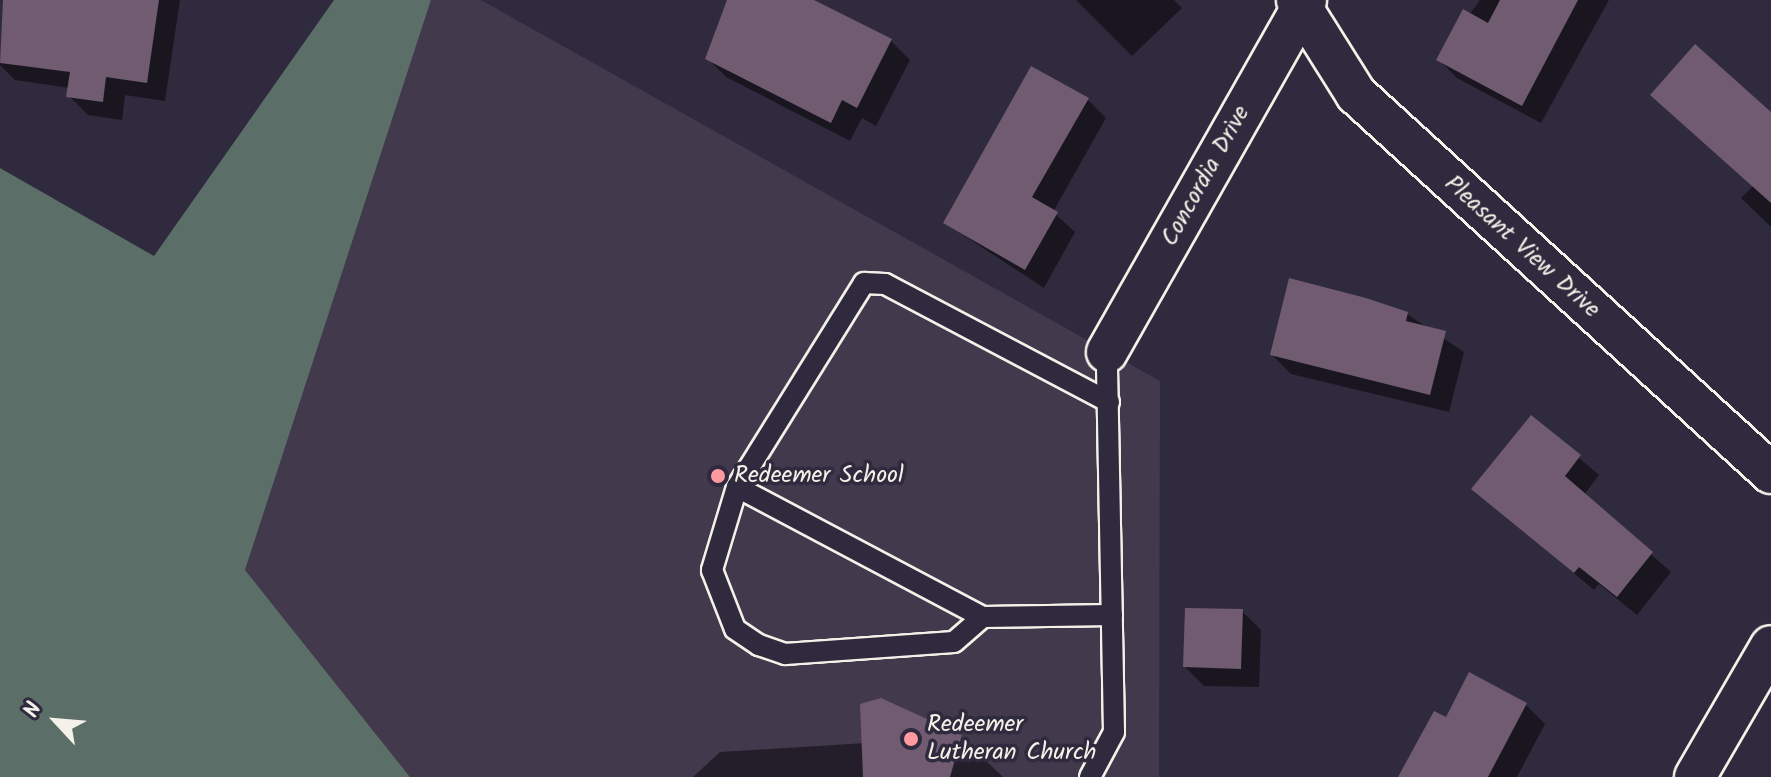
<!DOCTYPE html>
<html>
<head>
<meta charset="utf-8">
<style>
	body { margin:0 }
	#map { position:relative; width:1771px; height:777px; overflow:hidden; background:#2f2a3d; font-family:Kalam,sans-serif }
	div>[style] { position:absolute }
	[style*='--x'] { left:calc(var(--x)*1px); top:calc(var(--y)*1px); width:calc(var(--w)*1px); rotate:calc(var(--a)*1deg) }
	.built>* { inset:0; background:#42394d }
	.green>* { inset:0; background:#5b6e67 }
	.shadow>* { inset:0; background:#0007 }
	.building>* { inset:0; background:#705b71 }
	.roads { filter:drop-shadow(2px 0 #f4f1e8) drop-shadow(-2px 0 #f4f1e8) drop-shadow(0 2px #f4f1e8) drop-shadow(0 -2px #f4f1e8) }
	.lane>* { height:20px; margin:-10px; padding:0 10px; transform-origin:10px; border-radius:10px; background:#2f2a3d }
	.street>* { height:40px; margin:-20px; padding:0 20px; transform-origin:20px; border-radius:20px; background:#2f2a3d }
	.dots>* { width:22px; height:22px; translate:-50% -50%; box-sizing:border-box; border:4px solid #2f2a3d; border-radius:50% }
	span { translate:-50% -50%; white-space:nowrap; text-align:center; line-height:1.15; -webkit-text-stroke:7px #2f2a3d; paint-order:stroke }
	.street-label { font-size:24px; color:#f4f1e8 }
	.poi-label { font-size:24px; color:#f4f1e8 }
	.left { translate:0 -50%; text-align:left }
	.north { position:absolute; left:16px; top:681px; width:80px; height:80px; -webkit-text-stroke:6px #2f2a3d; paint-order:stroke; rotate:296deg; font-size:22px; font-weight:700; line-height:32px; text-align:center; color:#f4f1e8 }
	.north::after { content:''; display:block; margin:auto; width:28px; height:36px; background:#f4f1e8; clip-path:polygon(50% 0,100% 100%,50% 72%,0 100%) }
</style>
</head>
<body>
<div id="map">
	<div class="built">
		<div style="clip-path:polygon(431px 0,481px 0,1160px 381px,1159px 777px,410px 777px,245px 570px)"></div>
	</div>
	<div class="green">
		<div style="clip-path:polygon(334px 0,431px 0,245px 570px,410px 777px,0 777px,0 168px,154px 256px)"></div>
	</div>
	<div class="shadow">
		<div style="clip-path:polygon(5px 0,180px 0,165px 101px,125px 95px,122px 120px,88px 115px,69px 96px,70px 88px,15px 80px,0 65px)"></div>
		<div style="clip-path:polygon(731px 0,796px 0,891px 41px,910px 60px,876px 126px,862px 118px,850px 141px,726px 77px,707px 58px)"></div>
		<div style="clip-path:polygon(1076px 0,1174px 0,1182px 8px,1132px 56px)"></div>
		<div style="clip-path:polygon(1480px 0,1609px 0,1541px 123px,1457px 78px,1438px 59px)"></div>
		<div style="clip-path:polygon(1087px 99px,1106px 118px,1053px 212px,1075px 232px,1044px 288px,945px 223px)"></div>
		<div style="clip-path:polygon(1771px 115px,1771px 227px,1741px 198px,1753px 186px)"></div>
		<div style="clip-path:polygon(1407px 314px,1464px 352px,1449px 412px,1291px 374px,1272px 355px)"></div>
		<div style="clip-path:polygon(1531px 417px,1599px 475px,1584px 495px,1671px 572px,1637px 615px,1599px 584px,1594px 590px,1473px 489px)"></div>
		<div style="clip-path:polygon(1242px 611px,1261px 630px,1259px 687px,1204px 686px,1185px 667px)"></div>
		<div style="clip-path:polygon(1526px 705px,1545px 724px,1517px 777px,1401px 777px,1447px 720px)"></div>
		<div style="clip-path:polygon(961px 737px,1003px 777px,693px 777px,720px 752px)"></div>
	</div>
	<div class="building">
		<div style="clip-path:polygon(3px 0,159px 0,147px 83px,106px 77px,103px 102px,66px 97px,70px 72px,0 63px)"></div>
		<div style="clip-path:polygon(727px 0,814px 0,892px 39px,857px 108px,842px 100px,831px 123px,705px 59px)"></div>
		<div style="clip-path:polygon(1500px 0,1578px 0,1522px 106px,1436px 60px,1463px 9px,1488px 23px)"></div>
		<div style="clip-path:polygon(1695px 44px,1771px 112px,1771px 203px,1650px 95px)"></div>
		<div style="clip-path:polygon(1031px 66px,1089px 98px,1032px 197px,1058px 212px,1025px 270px,943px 223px)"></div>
		<div style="clip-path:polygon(1289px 278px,1366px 298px,1408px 312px,1406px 321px,1446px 331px,1430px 395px,1270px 355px)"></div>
		<div style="clip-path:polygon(1531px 415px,1581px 455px,1565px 476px,1653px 552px,1617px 597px,1579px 567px,1574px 573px,1471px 489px)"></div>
		<div style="clip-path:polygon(1185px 608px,1243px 609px,1241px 669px,1183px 667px)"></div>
		<div style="clip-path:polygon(1469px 672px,1527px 703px,1488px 777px,1398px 777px,1434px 711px,1446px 717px)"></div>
		<div style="clip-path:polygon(881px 698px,962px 735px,950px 777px,863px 777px,860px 704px)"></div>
	</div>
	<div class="roads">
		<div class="lane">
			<div style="--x:1109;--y:402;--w:253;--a:-152.2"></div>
			<div style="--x:885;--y:284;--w:21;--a:-177"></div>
			<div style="--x:864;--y:283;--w:240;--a:121.9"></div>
			<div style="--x:737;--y:487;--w:278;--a:27.9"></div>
			<div style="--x:983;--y:617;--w:129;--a:-0.9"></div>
			<div style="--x:737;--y:487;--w:87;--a:106.8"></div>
			<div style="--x:712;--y:570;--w:63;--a:68.7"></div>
			<div style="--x:735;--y:629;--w:29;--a:34"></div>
			<div style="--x:759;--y:645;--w:28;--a:19"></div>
			<div style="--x:785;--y:654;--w:169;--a:-4.1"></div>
			<div style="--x:954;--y:642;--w:38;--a:-41"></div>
			<div style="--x:1090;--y:777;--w:51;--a:-61.9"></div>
			<div style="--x:1114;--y:732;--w:380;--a:-91.1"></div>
		</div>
		<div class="street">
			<div style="--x:1297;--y:0;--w:111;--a:57.9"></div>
			<div style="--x:1356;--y:94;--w:562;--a:42.4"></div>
			<div style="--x:1107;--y:352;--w:404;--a:-60.5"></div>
			<div style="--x:1695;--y:777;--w:151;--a:-59.9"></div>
		</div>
	</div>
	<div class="dots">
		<div style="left:718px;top:476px;background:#ff9aa2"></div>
		<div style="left:911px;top:739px;background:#ff9aa2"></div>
	</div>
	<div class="street-label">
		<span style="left:1206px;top:176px;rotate:-61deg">Concordia Drive</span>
		<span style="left:1522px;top:247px;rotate:42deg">Pleasant View Drive</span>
	</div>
	<div class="poi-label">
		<span class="left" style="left:734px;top:476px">Redeemer School</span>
		<span class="left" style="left:927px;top:739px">Redeemer<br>Lutheran Church</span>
	</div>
	<div class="north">N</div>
</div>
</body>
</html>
